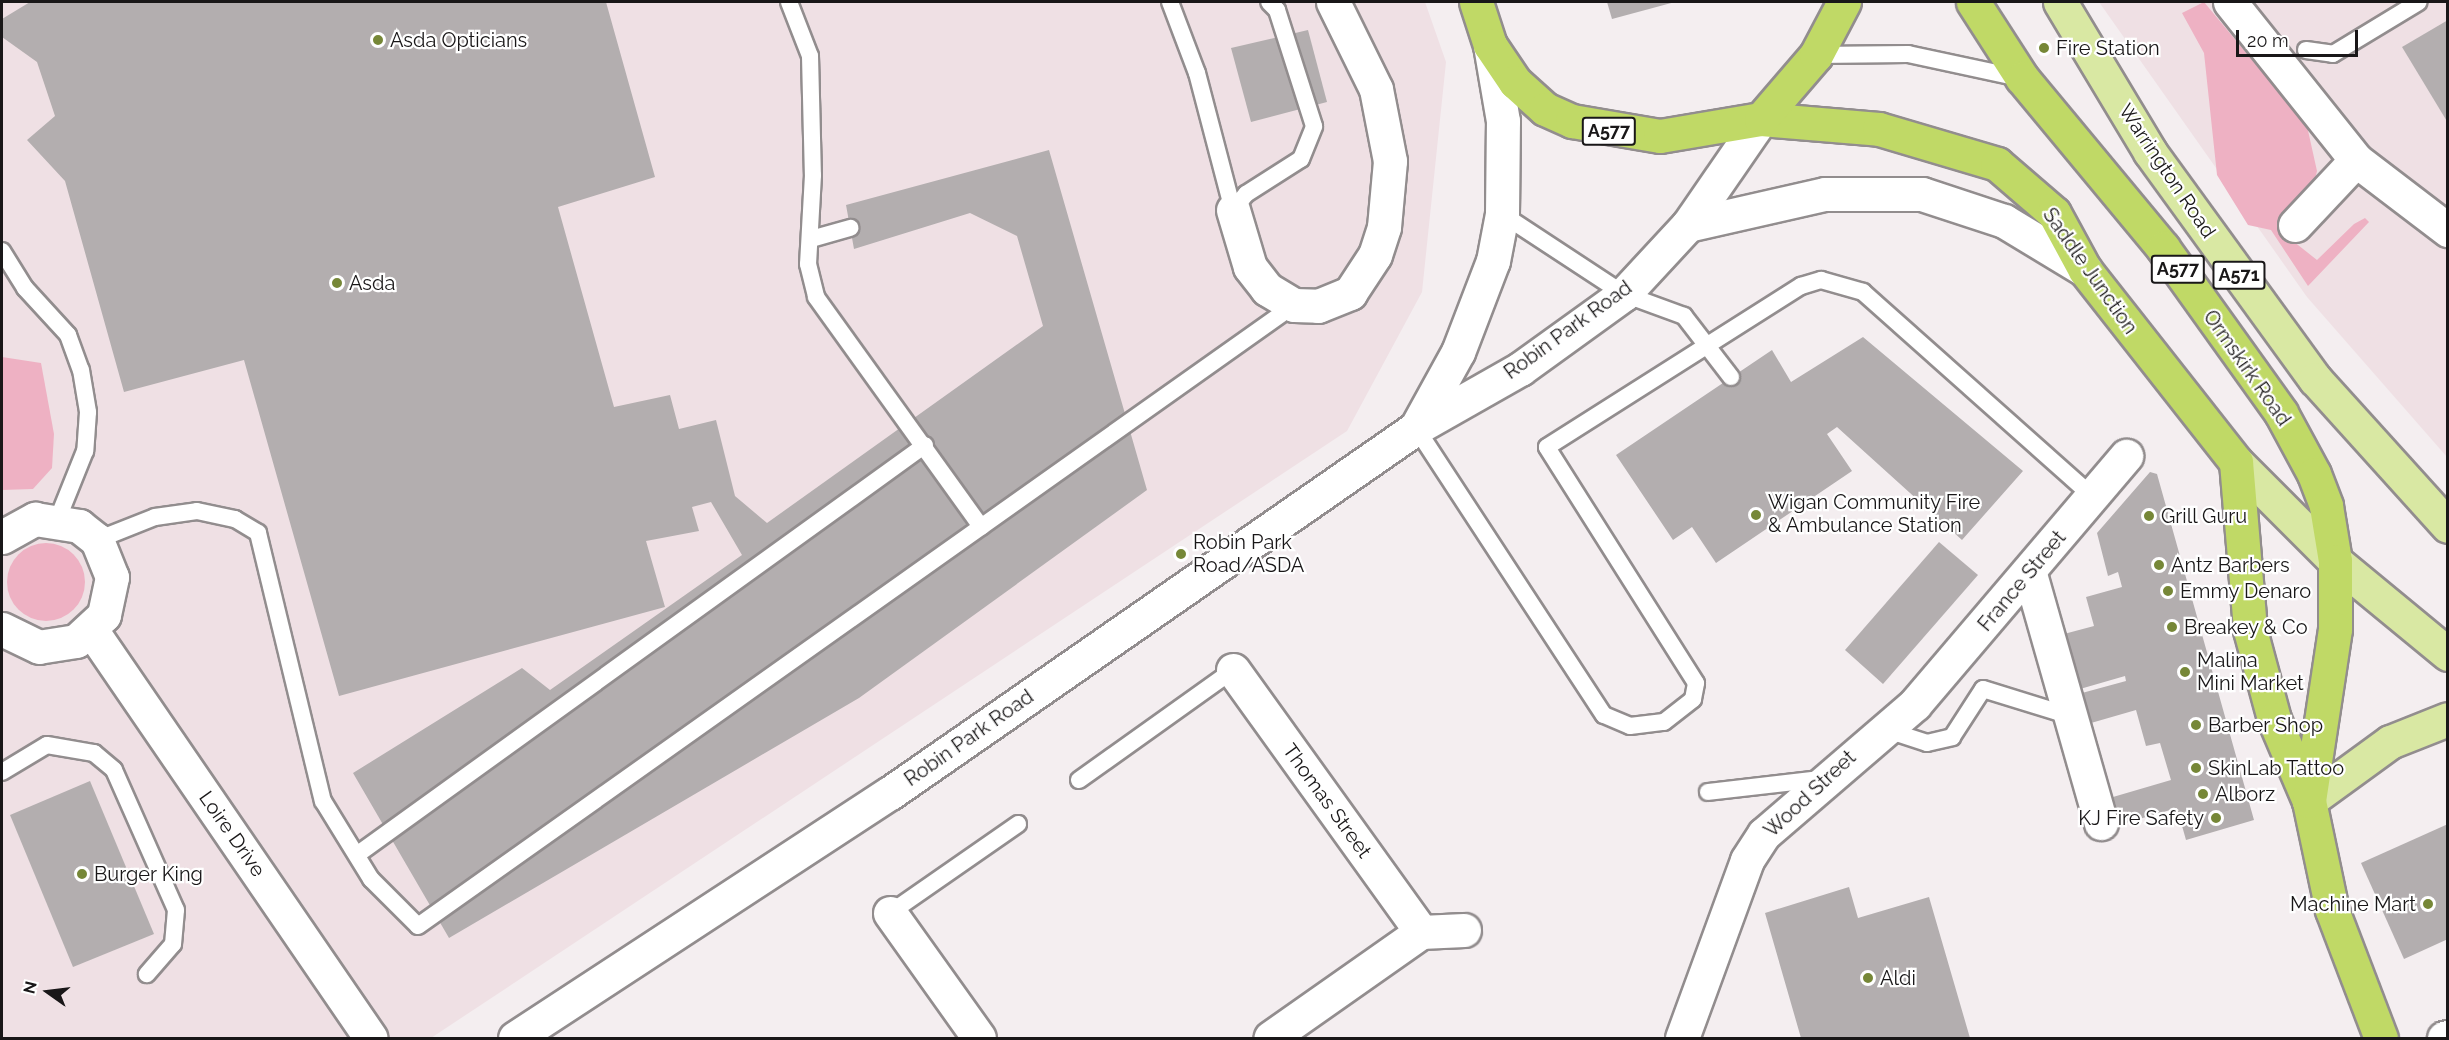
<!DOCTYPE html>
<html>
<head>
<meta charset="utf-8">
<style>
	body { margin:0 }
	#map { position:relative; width:2449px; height:1040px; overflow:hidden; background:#f4eef0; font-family:Raleway,sans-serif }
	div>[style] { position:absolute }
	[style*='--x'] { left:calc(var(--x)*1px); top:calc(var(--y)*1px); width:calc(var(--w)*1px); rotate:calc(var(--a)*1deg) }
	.built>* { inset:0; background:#efe0e4 }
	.green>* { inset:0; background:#eeb1c3 }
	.round { border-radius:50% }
	.building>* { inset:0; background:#b3aeaf }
	.roads { filter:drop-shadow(2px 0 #928d8e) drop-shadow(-2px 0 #928d8e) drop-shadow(0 2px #928d8e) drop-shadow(0 -2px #928d8e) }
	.lane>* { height:16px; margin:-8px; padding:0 8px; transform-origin:8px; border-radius:8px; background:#fff }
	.street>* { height:33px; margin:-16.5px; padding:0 16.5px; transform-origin:16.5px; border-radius:16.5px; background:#fff }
	.secondary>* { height:33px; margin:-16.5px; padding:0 16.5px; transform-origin:16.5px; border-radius:16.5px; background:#fff }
	.primary>* { height:33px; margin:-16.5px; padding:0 16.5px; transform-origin:16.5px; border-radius:16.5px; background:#d9e8a3 }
	.highway>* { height:33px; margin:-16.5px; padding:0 16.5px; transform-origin:16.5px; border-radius:16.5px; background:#c0d966 }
	.dots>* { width:16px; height:16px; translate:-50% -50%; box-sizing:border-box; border:3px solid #fff; border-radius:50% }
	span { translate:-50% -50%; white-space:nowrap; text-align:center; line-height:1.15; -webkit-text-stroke:4.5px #fff; paint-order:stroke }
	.shield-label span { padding:2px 4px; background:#fff; border:2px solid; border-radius:4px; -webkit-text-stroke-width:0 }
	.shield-label { font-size:18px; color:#191718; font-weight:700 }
	.poi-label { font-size:20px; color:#191718 }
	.left { translate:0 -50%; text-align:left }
	.right { translate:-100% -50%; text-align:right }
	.street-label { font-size:20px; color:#191718 }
	.frame { position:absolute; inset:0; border:3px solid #191718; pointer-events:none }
	.north { position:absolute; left:18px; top:962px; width:60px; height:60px; -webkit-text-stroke:4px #fff; paint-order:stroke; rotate:284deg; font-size:16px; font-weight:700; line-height:24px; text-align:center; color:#191718 }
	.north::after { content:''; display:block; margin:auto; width:21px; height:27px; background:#191718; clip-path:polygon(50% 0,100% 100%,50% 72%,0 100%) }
	.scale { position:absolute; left:2236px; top:30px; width:122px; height:27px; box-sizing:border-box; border:3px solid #191718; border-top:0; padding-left:8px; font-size:18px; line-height:21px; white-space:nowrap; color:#191718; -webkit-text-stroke:4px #fff; paint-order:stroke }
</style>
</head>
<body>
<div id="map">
	<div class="built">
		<div style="clip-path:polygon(2px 2px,1425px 2px,1446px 62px,1422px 292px,1347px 431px,431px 1038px,2px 1038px)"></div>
		<div style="clip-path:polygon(2099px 2px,2447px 2px,2447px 457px,2307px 297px)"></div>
	</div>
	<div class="green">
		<div style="clip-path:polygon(2204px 2px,2307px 126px,2317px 171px,2311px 195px,2284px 234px,2317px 260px,2354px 224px,2365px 218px,2369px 222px,2308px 286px,2271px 230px,2248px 225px,2217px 175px,2204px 53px,2182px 13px)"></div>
		<div style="clip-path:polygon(2px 357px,41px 363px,54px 434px,52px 468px,33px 489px,2px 490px)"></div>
		<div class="round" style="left:7px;top:543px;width:78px;height:78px"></div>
	</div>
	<div class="building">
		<div style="clip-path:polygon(30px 2px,606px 2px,655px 177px,558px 207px,614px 407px,670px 395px,679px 429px,716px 420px,735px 496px,767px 523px,1043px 326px,1017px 236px,970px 213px,854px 249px,846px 205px,1049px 150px,1147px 490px,859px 698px,449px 938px,353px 773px,522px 668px,550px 690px,742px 555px,711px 502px,692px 507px,699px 531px,646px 541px,665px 607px,339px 696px,244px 360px,124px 392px,65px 181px,27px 140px,55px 116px,37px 62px,2px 37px,2px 19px)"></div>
		<div style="clip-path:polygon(1607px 2px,1675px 2px,1612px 19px)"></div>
		<div style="clip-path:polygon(2448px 20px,2448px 123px,2402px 47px)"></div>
		<div style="clip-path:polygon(1308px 30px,1327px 102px,1251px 122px,1231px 48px)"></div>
		<div style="clip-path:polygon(1863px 337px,2023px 471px,1962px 540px,1837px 427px,1827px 434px,1852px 471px,1716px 563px,1692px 527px,1673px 540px,1616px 455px,1772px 350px,1791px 382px)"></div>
		<div style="clip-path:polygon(2150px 472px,2157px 474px,2254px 820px,2186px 840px,2177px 808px,2122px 824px,2113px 797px,2171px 780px,2160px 743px,2146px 746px,2136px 710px,2091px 723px,2082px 693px,2126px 681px,2125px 676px,2080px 689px,2064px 634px,2094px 626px,2086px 597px,2122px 587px,2118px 572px,2108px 576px,2097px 533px)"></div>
		<div style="clip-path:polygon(1939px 542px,1978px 575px,1883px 684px,1845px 650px)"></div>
		<div style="clip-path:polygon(90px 781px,154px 934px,73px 967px,10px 815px)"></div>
		<div style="clip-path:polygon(2448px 824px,2448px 939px,2404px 959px,2361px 863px)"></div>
		<div style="clip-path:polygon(1849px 887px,1858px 918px,1929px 897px,1970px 1038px,1801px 1038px,1765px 913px)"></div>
	</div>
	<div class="roads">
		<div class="lane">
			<div style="--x:789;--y:2;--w:58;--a:68.7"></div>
			<div style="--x:810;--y:56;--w:119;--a:88.6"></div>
			<div style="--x:813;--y:175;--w:89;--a:93.2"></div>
			<div style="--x:808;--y:264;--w:34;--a:76"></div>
			<div style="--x:816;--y:297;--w:283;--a:54.3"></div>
			<div style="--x:1170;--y:2;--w:76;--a:69.2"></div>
			<div style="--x:1197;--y:73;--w:142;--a:75.3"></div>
			<div style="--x:2306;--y:50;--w:27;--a:8"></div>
			<div style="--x:2333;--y:54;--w:100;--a:-31.2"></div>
			<div style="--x:1816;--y:55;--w:92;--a:-0.6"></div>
			<div style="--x:1908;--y:54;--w:115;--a:12.1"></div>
			<div style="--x:1233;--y:210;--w:21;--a:-51"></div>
			<div style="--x:1246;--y:194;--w:65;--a:-32.5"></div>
			<div style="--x:1301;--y:159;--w:35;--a:-68"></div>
			<div style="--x:1314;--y:126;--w:122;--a:-107.7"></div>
			<div style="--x:1277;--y:10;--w:11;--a:-135"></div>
			<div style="--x:1502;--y:214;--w:146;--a:33.3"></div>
			<div style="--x:1624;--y:294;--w:64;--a:20.1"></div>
			<div style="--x:1684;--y:316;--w:77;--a:52.4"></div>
			<div style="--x:811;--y:239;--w:41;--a:-15.8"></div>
			<div style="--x:2;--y:251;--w:44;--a:58.1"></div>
			<div style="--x:25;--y:288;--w:64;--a:47.5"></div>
			<div style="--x:68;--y:335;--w:37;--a:70"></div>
			<div style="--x:81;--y:370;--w:43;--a:80.5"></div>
			<div style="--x:88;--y:412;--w:39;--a:94"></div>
			<div style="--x:85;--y:451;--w:72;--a:111.9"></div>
			<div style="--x:1416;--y:428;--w:343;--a:56.8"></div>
			<div style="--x:1604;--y:715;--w:28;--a:23"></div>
			<div style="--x:1630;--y:726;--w:34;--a:-7"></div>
			<div style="--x:1664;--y:722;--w:37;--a:-38"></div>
			<div style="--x:1693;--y:699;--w:16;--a:-79"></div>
			<div style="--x:1696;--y:683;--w:279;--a:-122.3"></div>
			<div style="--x:1547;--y:447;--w:301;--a:-32.4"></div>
			<div style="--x:1801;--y:286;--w:21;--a:-17"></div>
			<div style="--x:1821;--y:280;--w:44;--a:15.9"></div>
			<div style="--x:1863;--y:292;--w:307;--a:41.7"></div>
			<div style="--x:97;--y:540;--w:62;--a:-21.6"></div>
			<div style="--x:155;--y:517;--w:42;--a:-8.1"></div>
			<div style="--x:197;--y:511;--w:39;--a:12"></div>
			<div style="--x:235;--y:519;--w:27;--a:31"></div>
			<div style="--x:258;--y:533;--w:276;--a:76.4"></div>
			<div style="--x:323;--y:801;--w:92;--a:58.4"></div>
			<div style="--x:371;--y:879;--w:66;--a:45"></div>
			<div style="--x:418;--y:926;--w:1074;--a:-35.33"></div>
			<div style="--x:1884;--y:729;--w:45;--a:18"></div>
			<div style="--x:1927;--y:743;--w:26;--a:-13"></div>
			<div style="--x:1952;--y:737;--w:57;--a:-57.1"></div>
			<div style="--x:1983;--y:689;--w:91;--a:17.2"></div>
			<div style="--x:2;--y:772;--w:52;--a:-31"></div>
			<div style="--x:47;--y:745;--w:48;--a:9.7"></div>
			<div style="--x:94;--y:753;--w:26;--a:40"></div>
			<div style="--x:114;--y:770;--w:153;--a:66.1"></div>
			<div style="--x:176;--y:910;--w:34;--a:95"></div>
			<div style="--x:173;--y:944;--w:40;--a:131"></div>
			<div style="--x:1079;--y:780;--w:189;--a:-35.5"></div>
			<div style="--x:1708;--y:792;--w:114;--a:-6.6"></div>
			<div style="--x:358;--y:854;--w:699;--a:-35.8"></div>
			<div style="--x:890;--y:913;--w:156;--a:-34.8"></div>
		</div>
		<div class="street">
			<div style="--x:2230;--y:2;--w:202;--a:51.4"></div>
			<div style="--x:2356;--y:160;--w:116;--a:37.3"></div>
			<div style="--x:1233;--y:210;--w:59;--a:73.4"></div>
			<div style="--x:1250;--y:267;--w:28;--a:52"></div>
			<div style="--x:1267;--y:289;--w:31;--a:31"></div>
			<div style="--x:1294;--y:305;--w:24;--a:2"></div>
			<div style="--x:1318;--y:306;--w:35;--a:-22"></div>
			<div style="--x:1350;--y:293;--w:45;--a:-56.7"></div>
			<div style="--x:1375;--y:255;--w:29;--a:-72"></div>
			<div style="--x:1384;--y:227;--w:66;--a:-84.8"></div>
			<div style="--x:1390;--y:161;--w:73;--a:-101"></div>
			<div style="--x:1376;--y:89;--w:97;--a:-116.3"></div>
			<div style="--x:2295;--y:225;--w:89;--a:-46.8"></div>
			<div style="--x:2;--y:537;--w:38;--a:-29"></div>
			<div style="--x:35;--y:519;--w:45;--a:9"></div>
			<div style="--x:79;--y:526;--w:23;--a:38"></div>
			<div style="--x:97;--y:540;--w:40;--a:68"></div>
			<div style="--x:112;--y:577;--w:39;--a:102"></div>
			<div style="--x:104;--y:615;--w:38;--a:137"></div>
			<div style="--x:76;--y:641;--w:37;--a:171"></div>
			<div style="--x:39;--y:647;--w:41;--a:-154.1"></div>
			<div style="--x:2030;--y:574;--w:259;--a:74.1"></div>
			<div style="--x:92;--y:631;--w:493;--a:55.6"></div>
			<div style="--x:1233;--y:670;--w:322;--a:54.3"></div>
			<div style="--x:1421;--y:932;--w:184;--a:144.9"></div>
			<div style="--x:890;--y:913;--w:153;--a:54.5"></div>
			<div style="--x:1421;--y:932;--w:43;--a:-2.7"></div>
			<div style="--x:1682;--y:1038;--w:189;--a:-69.9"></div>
			<div style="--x:1747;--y:860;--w:31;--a:-57"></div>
			<div style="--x:1764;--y:834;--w:199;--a:-40.7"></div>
			<div style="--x:1915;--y:704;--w:326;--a:-49.6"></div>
			<div style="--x:2444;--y:1038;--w:4;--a:-14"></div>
		</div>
		<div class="secondary">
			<div style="--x:1688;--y:225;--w:140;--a:-12.8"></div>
			<div style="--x:1825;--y:194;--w:97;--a:0"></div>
			<div style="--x:1922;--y:194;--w:86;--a:18.2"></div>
			<div style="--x:2004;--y:221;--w:95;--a:31.2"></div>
			<div style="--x:1416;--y:428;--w:87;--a:-61.1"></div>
			<div style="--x:1458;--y:352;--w:97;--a:-69"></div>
			<div style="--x:1493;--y:261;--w:48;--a:-79.2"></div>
			<div style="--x:1502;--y:214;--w:93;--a:-89.4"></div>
			<div style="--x:1503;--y:121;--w:77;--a:-99.7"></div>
			<div style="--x:515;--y:1038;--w:448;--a:-33.2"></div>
			<div style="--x:890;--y:793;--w:640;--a:-34.76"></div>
			<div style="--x:1416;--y:428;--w:120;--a:-29.6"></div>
			<div style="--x:1520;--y:369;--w:128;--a:-35.8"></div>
			<div style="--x:1624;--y:294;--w:94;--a:-47.2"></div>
			<div style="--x:1688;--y:225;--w:129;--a:-55.4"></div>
		</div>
		<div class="primary">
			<div style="--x:2060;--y:2;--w:175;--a:59"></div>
			<div style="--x:2150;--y:152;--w:281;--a:54"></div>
			<div style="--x:2315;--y:379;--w:198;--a:47.9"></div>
			<div style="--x:2236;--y:462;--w:140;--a:45"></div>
			<div style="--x:2335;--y:561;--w:146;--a:39.5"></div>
			<div style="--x:2309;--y:801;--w:100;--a:-36.1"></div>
			<div style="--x:2390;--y:742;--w:62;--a:-21.6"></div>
		</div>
		<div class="highway">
			<div style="--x:1476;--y:2;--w:45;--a:72"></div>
			<div style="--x:1490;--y:45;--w:45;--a:56"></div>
			<div style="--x:1515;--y:82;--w:40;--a:42"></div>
			<div style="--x:1545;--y:109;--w:30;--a:24"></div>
			<div style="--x:1572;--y:121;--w:89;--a:9.7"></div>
			<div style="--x:1660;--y:136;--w:102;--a:-9.6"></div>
			<div style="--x:1761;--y:119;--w:118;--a:4.8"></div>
			<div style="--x:1879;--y:129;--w:123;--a:16.5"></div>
			<div style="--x:1997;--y:164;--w:75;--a:40.7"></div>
			<div style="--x:2054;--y:213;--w:65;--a:61.5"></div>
			<div style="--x:2085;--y:270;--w:244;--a:51.8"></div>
			<div style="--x:2236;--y:462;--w:169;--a:85.2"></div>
			<div style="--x:2250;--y:630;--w:92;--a:74.9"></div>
			<div style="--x:2274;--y:719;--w:89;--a:66.9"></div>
			<div style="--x:2309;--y:801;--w:111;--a:78.1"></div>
			<div style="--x:2332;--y:910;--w:137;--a:69.1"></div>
			<div style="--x:1973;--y:2;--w:90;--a:57.2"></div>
			<div style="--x:2022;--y:78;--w:221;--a:50.3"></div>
			<div style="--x:2163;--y:248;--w:203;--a:54.4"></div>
			<div style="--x:2281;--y:413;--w:69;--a:61.6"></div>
			<div style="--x:2314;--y:474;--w:34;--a:69"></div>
			<div style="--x:2326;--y:506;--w:56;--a:80.7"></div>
			<div style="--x:2335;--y:561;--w:68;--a:90"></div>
			<div style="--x:2335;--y:629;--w:174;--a:98.6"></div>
			<div style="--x:1761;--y:119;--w:84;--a:-49.3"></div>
			<div style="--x:1816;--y:55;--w:60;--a:-62.2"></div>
		</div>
	</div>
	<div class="dots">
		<div style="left:378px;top:40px;background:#768737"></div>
		<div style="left:2044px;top:48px;background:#768737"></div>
		<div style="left:337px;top:283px;background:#768737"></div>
		<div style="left:1756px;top:515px;background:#768737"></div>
		<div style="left:2149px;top:516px;background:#768737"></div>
		<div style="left:1181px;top:554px;background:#768737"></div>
		<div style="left:2159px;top:565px;background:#768737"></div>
		<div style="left:2168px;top:591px;background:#768737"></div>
		<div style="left:2172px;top:627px;background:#768737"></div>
		<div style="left:2185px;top:672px;background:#768737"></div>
		<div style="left:2196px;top:725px;background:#768737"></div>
		<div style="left:2196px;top:768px;background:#768737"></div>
		<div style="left:2203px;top:794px;background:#768737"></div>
		<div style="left:2216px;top:818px;background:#768737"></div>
		<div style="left:82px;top:874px;background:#768737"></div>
		<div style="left:2428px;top:904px;background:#768737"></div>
		<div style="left:1868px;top:978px;background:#768737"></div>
	</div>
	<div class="shield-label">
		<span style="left:1609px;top:131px">A577</span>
		<span style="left:2178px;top:269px">A577</span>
		<span style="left:2239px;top:275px">A571</span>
	</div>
	<div class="poi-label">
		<span class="left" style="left:390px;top:40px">Asda Opticians</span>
		<span class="left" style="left:2056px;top:48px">Fire Station</span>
		<span class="left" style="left:349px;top:283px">Asda</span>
		<span class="left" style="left:1768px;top:514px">Wigan Community Fire<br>&amp; Ambulance Station</span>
		<span class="left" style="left:2161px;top:516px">Grill Guru</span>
		<span class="left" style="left:1193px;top:554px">Robin Park<br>Road/ASDA</span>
		<span class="left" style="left:2171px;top:565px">Antz Barbers</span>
		<span class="left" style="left:2180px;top:591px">Emmy Denaro</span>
		<span class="left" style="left:2184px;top:627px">Breakey &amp; Co</span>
		<span class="left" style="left:2197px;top:672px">Malina<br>Mini Market</span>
		<span class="left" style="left:2208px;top:725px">Barber Shop</span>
		<span class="left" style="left:2208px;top:768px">SkinLab Tattoo</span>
		<span class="left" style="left:2215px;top:794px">Alborz</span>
		<span class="right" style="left:2204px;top:818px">KJ Fire Safety</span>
		<span class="left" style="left:94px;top:874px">Burger King</span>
		<span class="right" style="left:2416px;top:904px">Machine Mart</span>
		<span class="left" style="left:1880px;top:978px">Aldi</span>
	</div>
	<div class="street-label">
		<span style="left:2167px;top:171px;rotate:56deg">Warrington Road</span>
		<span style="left:2090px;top:271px;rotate:55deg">Saddle Junction</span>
		<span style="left:1568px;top:330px;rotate:-36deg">Robin Park Road</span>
		<span style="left:2247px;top:368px;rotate:55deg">Ormskirk Road</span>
		<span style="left:2022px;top:581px;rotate:-50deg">France Street</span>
		<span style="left:969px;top:738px;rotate:-35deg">Robin Park Road</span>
		<span style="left:1810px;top:794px;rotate:-43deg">Wood Street</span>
		<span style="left:1327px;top:801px;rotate:54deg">Thomas Street</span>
		<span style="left:232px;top:834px;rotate:55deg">Loire Drive</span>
	</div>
	<div class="frame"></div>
	<div class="north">N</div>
	<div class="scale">20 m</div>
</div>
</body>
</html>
